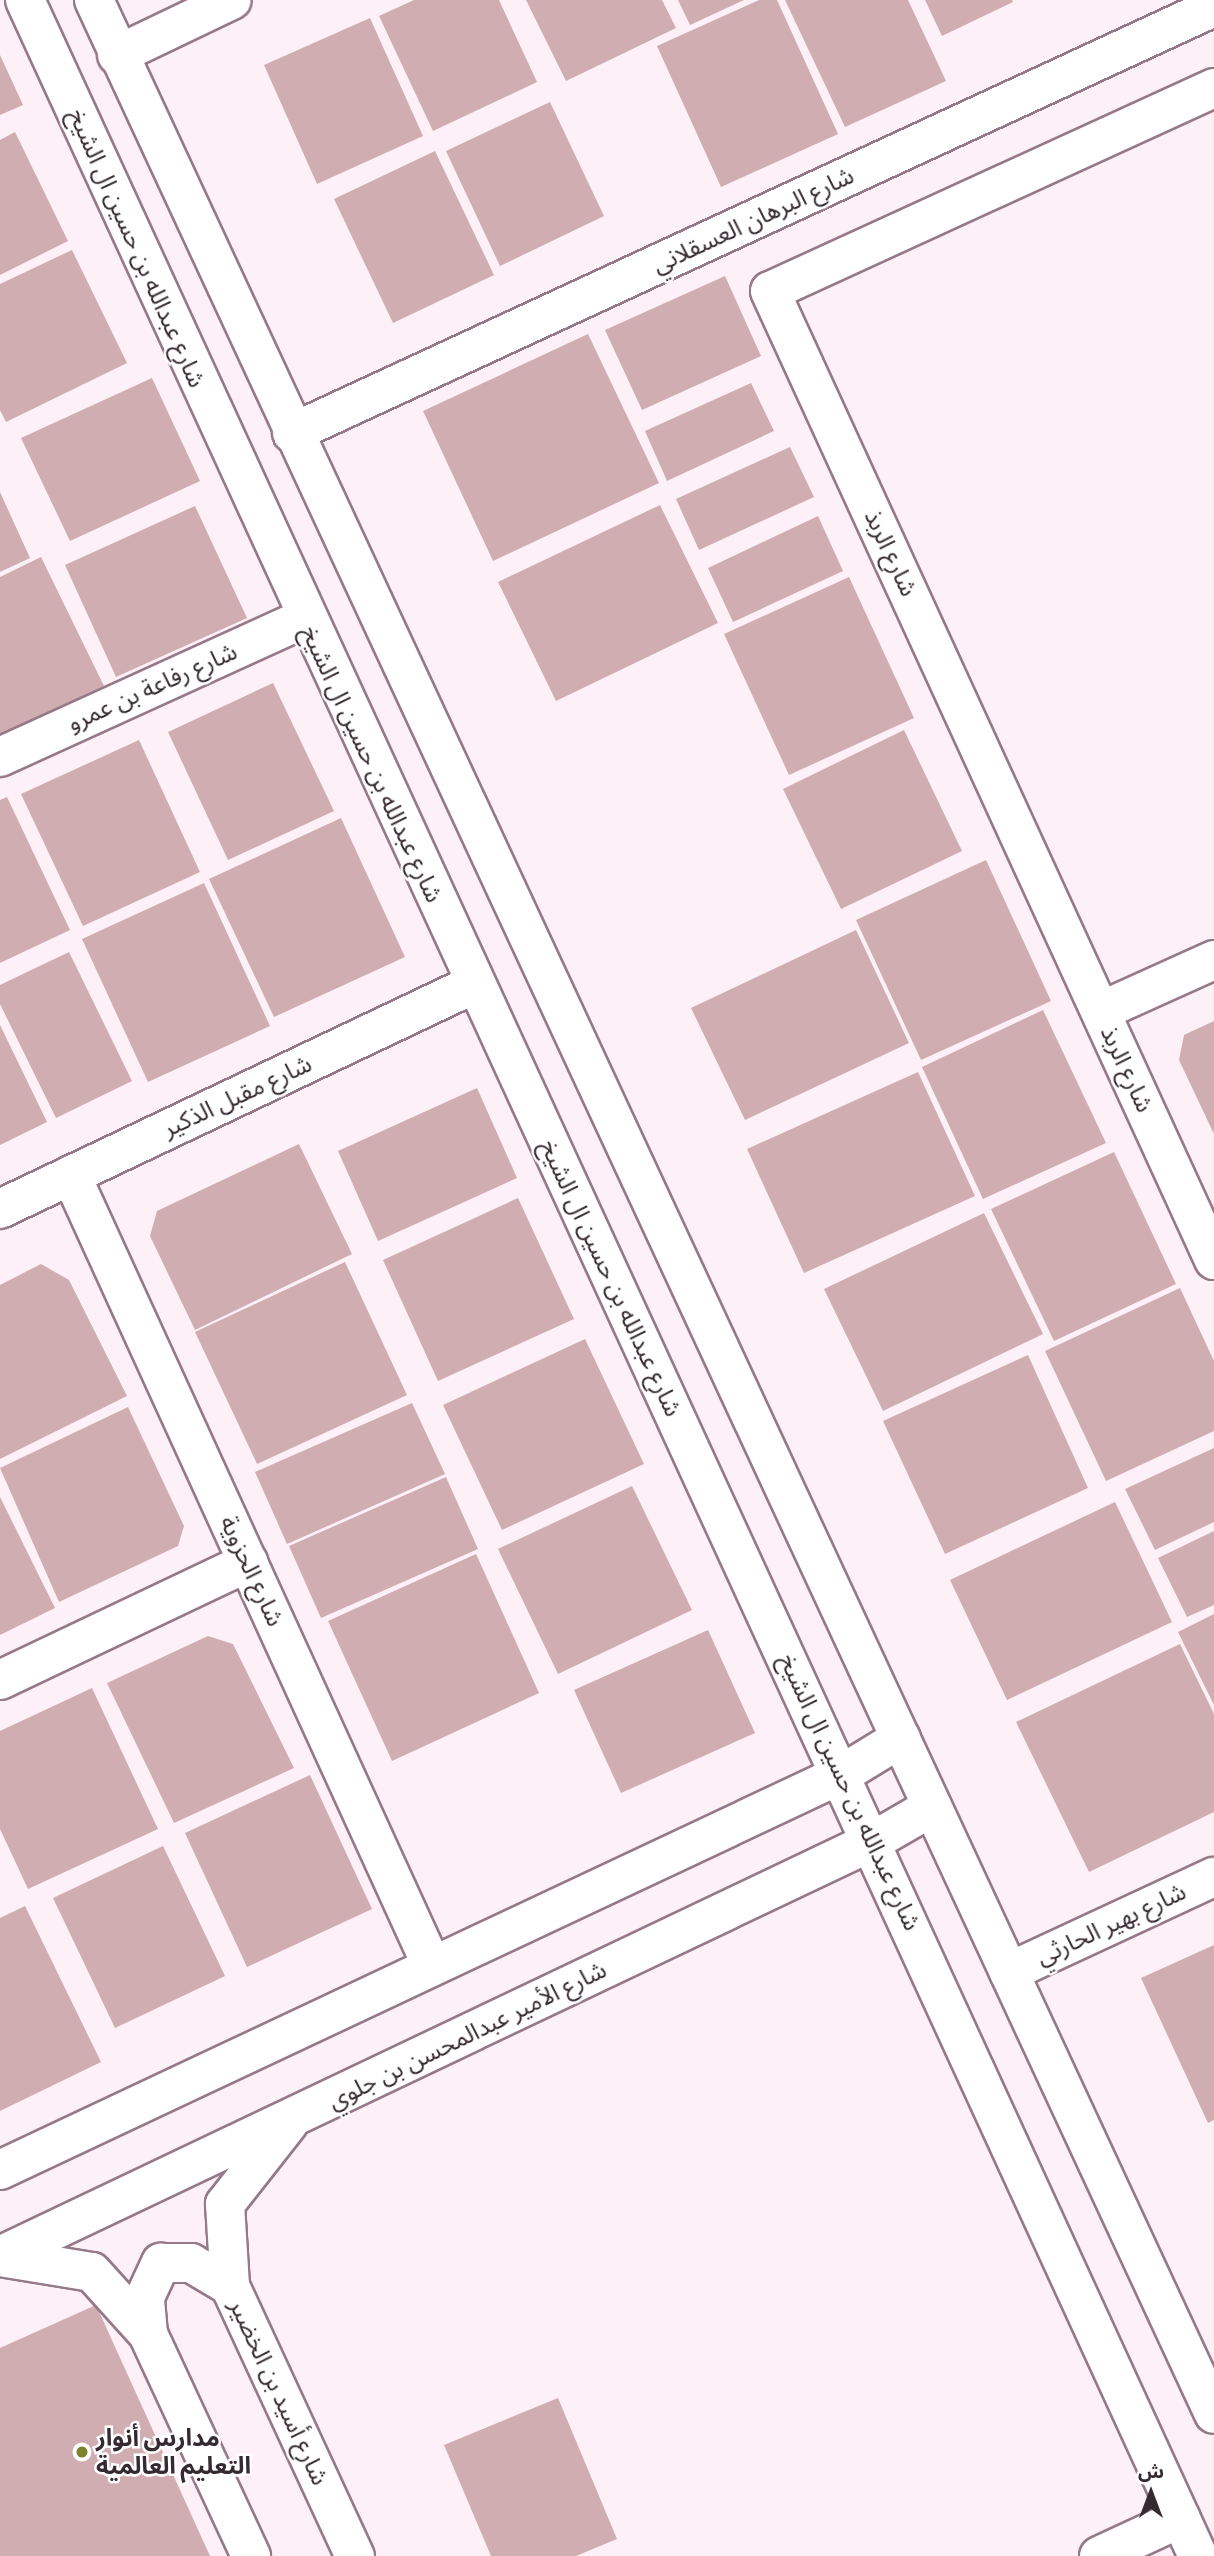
<!DOCTYPE html>
<html>
<head>
<meta charset="utf-8">
<style>
	body { margin:0 }
	#map { position:relative; width:1214px; height:2556px; overflow:hidden; background:#fdf0f6; font-family:"Zilla Slab","Noto Sans Arabic",serif }
	div>[style] { position:absolute }
	[style*='--x'] { left:calc(var(--x)*1px); top:calc(var(--y)*1px); width:calc(var(--w)*1px); rotate:calc(var(--a)*1deg) }
	.building>* { inset:0; background:#d0adb1 }
	.roads { filter:drop-shadow(2px 0 #967988) drop-shadow(-2px 0 #967988) drop-shadow(0 2px #967988) drop-shadow(0 -2px #967988) }
	.street>* { height:38px; margin:-19px; padding:0 19px; transform-origin:19px; border-radius:19px; background:#fff }
	.secondary>* { height:38px; margin:-19px; padding:0 19px; transform-origin:19px; border-radius:19px; background:#fff }
	.dots>* { width:19px; height:19px; translate:-50% -50%; box-sizing:border-box; border:4px solid #fff; border-radius:50% }
	span { translate:-50% -50%; white-space:nowrap; text-align:center; line-height:1.15; -webkit-text-stroke:5px #fff; paint-order:stroke }
	.street-label { font-size:24px; color:#352a30 }
	.poi-label { font-size:24px; color:#352a30; font-weight:700 }
	.left { translate:0 -50%; text-align:left }
	.north { position:absolute; left:1116px; top:2458px; width:70px; height:70px; -webkit-text-stroke:5px #fff; paint-order:stroke; rotate:0deg; font-size:19px; font-weight:700; line-height:28px; text-align:center; color:#352a30 }
	.north::after { content:''; display:block; margin:auto; width:24px; height:32px; background:#352a30; clip-path:polygon(50% 0,100% 100%,50% 72%,0 100%) }
</style>
</head>
<body>
<div id="map">
	<div class="building">
		<div style="clip-path:polygon(414px 0,499px 0,537px 82px,433px 131px,379px 16px)"></div>
		<div style="clip-path:polygon(526px 0,662px 0,676px 28px,566px 81px)"></div>
		<div style="clip-path:polygon(678px 0,744px 0,690px 25px)"></div>
		<div style="clip-path:polygon(759px 0,777px 0,838px 134px,721px 187px,657px 46px)"></div>
		<div style="clip-path:polygon(785px 0,908px 0,946px 81px,845px 127px)"></div>
		<div style="clip-path:polygon(925px 0,1012px 0,1013px 2px,942px 36px)"></div>
		<div style="clip-path:polygon(370px 18px,423px 136px,317px 184px,264px 65px)"></div>
		<div style="clip-path:polygon(0 55px,23px 105px,0 115px)"></div>
		<div style="clip-path:polygon(550px 102px,604px 216px,500px 266px,446px 151px)"></div>
		<div style="clip-path:polygon(15px 132px,68px 241px,0 275px,0 140px)"></div>
		<div style="clip-path:polygon(435px 151px,494px 275px,393px 323px,334px 199px)"></div>
		<div style="clip-path:polygon(72px 250px,127px 363px,6px 422px,0 410px,0 284px)"></div>
		<div style="clip-path:polygon(725px 276px,761px 356px,642px 410px,605px 330px)"></div>
		<div style="clip-path:polygon(588px 334px,659px 483px,493px 561px,423px 411px)"></div>
		<div style="clip-path:polygon(152px 378px,200px 481px,70px 541px,21px 438px)"></div>
		<div style="clip-path:polygon(751px 383px,774px 431px,667px 481px,645px 431px)"></div>
		<div style="clip-path:polygon(790px 447px,814px 497px,699px 550px,676px 499px)"></div>
		<div style="clip-path:polygon(0 492px,30px 558px,0 572px)"></div>
		<div style="clip-path:polygon(660px 505px,718px 623px,556px 701px,498px 582px)"></div>
		<div style="clip-path:polygon(195px 506px,247px 618px,116px 677px,65px 565px)"></div>
		<div style="clip-path:polygon(818px 516px,843px 571px,733px 622px,708px 568px)"></div>
		<div style="clip-path:polygon(41px 557px,104px 686px,0 736px,0 577px)"></div>
		<div style="clip-path:polygon(849px 577px,914px 718px,789px 775px,724px 634px)"></div>
		<div style="clip-path:polygon(273px 683px,334px 811px,228px 860px,168px 732px)"></div>
		<div style="clip-path:polygon(904px 730px,962px 851px,841px 909px,783px 789px)"></div>
		<div style="clip-path:polygon(139px 740px,200px 872px,83px 926px,21px 794px)"></div>
		<div style="clip-path:polygon(7px 797px,70px 930px,0 963px,0 800px)"></div>
		<div style="clip-path:polygon(341px 818px,405px 957px,274px 1017px,209px 879px)"></div>
		<div style="clip-path:polygon(986px 860px,1051px 1001px,921px 1060px,856px 920px)"></div>
		<div style="clip-path:polygon(204px 883px,270px 1026px,148px 1082px,82px 939px)"></div>
		<div style="clip-path:polygon(856px 930px,909px 1043px,745px 1120px,691px 1008px)"></div>
		<div style="clip-path:polygon(69px 952px,132px 1081px,56px 1118px,0 1004px,0 985px)"></div>
		<div style="clip-path:polygon(1043px 1010px,1106px 1143px,983px 1199px,922px 1067px)"></div>
		<div style="clip-path:polygon(1214px 1021px,1214px 1134px,1179px 1060px,1184px 1035px)"></div>
		<div style="clip-path:polygon(0 1025px,47px 1122px,0 1145px)"></div>
		<div style="clip-path:polygon(918px 1072px,975px 1196px,804px 1273px,747px 1149px)"></div>
		<div style="clip-path:polygon(477px 1088px,517px 1178px,378px 1241px,338px 1151px)"></div>
		<div style="clip-path:polygon(299px 1144px,352px 1254px,195px 1330px,150px 1236px,157px 1211px)"></div>
		<div style="clip-path:polygon(1114px 1152px,1176px 1284px,1054px 1341px,991px 1209px)"></div>
		<div style="clip-path:polygon(518px 1198px,574px 1319px,438px 1381px,383px 1260px)"></div>
		<div style="clip-path:polygon(984px 1213px,1043px 1334px,883px 1411px,824px 1289px)"></div>
		<div style="clip-path:polygon(345px 1262px,407px 1395px,257px 1464px,195px 1332px)"></div>
		<div style="clip-path:polygon(41px 1264px,69px 1280px,127px 1396px,0 1459px,0 1285px)"></div>
		<div style="clip-path:polygon(1180px 1288px,1214px 1361px,1214px 1431px,1106px 1481px,1045px 1351px)"></div>
		<div style="clip-path:polygon(585px 1339px,644px 1464px,502px 1530px,443px 1405px)"></div>
		<div style="clip-path:polygon(1028px 1355px,1088px 1488px,945px 1554px,883px 1421px)"></div>
		<div style="clip-path:polygon(412px 1403px,445px 1474px,287px 1544px,255px 1472px)"></div>
		<div style="clip-path:polygon(128px 1407px,184px 1526px,178px 1546px,59px 1602px,0 1468px)"></div>
		<div style="clip-path:polygon(1214px 1448px,1214px 1522px,1155px 1550px,1125px 1489px)"></div>
		<div style="clip-path:polygon(446px 1477px,478px 1549px,321px 1618px,289px 1546px)"></div>
		<div style="clip-path:polygon(632px 1486px,692px 1610px,558px 1674px,498px 1549px)"></div>
		<div style="clip-path:polygon(0 1497px,55px 1608px,0 1635px)"></div>
		<div style="clip-path:polygon(1115px 1502px,1172px 1622px,1007px 1700px,950px 1580px)"></div>
		<div style="clip-path:polygon(1214px 1531px,1214px 1605px,1187px 1617px,1158px 1558px)"></div>
		<div style="clip-path:polygon(476px 1554px,539px 1693px,392px 1761px,328px 1621px)"></div>
		<div style="clip-path:polygon(1214px 1614px,1214px 1705px,1178px 1632px)"></div>
		<div style="clip-path:polygon(708px 1630px,755px 1733px,621px 1793px,574px 1690px)"></div>
		<div style="clip-path:polygon(208px 1636px,233px 1644px,294px 1768px,174px 1823px,107px 1683px)"></div>
		<div style="clip-path:polygon(1180px 1644px,1214px 1714px,1214px 1812px,1089px 1872px,1016px 1722px)"></div>
		<div style="clip-path:polygon(92px 1688px,158px 1829px,28px 1889px,0 1829px,0 1731px)"></div>
		<div style="clip-path:polygon(310px 1775px,372px 1909px,247px 1967px,185px 1833px)"></div>
		<div style="clip-path:polygon(163px 1846px,225px 1976px,115px 2028px,53px 1898px)"></div>
		<div style="clip-path:polygon(25px 1906px,101px 2062px,0 2111px,0 1918px)"></div>
		<div style="clip-path:polygon(1214px 1945px,1214px 2120px,1208px 2123px,1141px 1978px)"></div>
		<div style="clip-path:polygon(96px 2305px,210px 2556px,0 2556px,0 2348px)"></div>
		<div style="clip-path:polygon(558px 2398px,617px 2539px,576px 2556px,491px 2556px,444px 2445px)"></div>
	</div>
	<div class="roads">
		<div class="street">
			<div style="--x:117;--y:55;--w:127;--a:-25.6"></div>
			<div style="--x:1214;--y:88;--w:488;--a:155.4"></div>
			<div style="--x:770;--y:291;--w:1066;--a:65.38"></div>
			<div style="--x:292;--y:433;--w:1016;--a:-24.8"></div>
			<div style="--x:0;--y:757;--w:335;--a:-24.5"></div>
			<div style="--x:1101;--y:1011;--w:124;--a:-24.3"></div>
			<div style="--x:71;--y:1175;--w:869;--a:65.47"></div>
			<div style="--x:0;--y:1209;--w:525;--a:-25.39"></div>
			<div style="--x:0;--y:1680;--w:275;--a:-25.4"></div>
			<div style="--x:1009;--y:1972;--w:226;--a:-24.9"></div>
			<div style="--x:1099;--y:2556;--w:90;--a:-24.9"></div>
		</div>
		<div class="secondary">
			<div style="--x:25;--y:0;--w:2812;--a:65.35"></div>
			<div style="--x:94;--y:0;--w:2661;--a:65.11"></div>
			<div style="--x:288;--y:2124;--w:102;--a:128.2"></div>
			<div style="--x:225;--y:2204;--w:82;--a:86.5"></div>
			<div style="--x:230;--y:2286;--w:298;--a:65.2"></div>
			<div style="--x:0;--y:2170;--w:930;--a:-25.19"></div>
			<div style="--x:842;--y:1774;--w:69;--a:-31.4"></div>
			<div style="--x:0;--y:2256;--w:967;--a:-25.43"></div>
			<div style="--x:873;--y:1841;--w:68;--a:-30"></div>
			<div style="--x:0;--y:2257;--w:93;--a:9.3"></div>
			<div style="--x:92;--y:2272;--w:84;--a:47.9"></div>
			<div style="--x:148;--y:2334;--w:245;--a:65.1"></div>
			<div style="--x:148;--y:2334;--w:37;--a:-95"></div>
			<div style="--x:145;--y:2297;--w:38;--a:-65"></div>
			<div style="--x:161;--y:2263;--w:30;--a:0"></div>
			<div style="--x:191;--y:2263;--w:45;--a:30.5"></div>
		</div>
	</div>
	<div class="dots">
		<div style="left:82px;top:2452px;background:#7d822d"></div>
	</div>
	<div class="street-label">
		<span style="left:753px;top:220px;rotate:-25deg">شارع البرهان العسقلاني</span>
		<span style="left:137px;top:248px;rotate:66deg">شارع عبدالله بن حسين ال الشيخ</span>
		<span style="left:891px;top:553px;rotate:65deg">شارع الربذ</span>
		<span style="left:152px;top:687px;rotate:-24deg">شارع رفاعة بن عمرو</span>
		<span style="left:372px;top:764px;rotate:65deg">شارع عبدالله بن حسين ال الشيخ</span>
		<span style="left:1127px;top:1069px;rotate:65deg">شارع الربذ</span>
		<span style="left:237px;top:1096px;rotate:-25deg">شارع مقبل الذكير</span>
		<span style="left:611px;top:1278px;rotate:65deg">شارع عبدالله بن حسين ال الشيخ</span>
		<span style="left:252px;top:1571px;rotate:65deg">شارع الحزوية</span>
		<span style="left:850px;top:1792px;rotate:65deg">شارع عبدالله بن حسين ال الشيخ</span>
		<span style="left:1111px;top:1924px;rotate:-25deg">شارع بهير الحارثي</span>
		<span style="left:467px;top:2035px;rotate:-26deg">شارع الأمير عبدالمحسن بن جلوي</span>
		<span style="left:279px;top:2392px;rotate:65deg">شارع أسيد بن الخضير</span>
	</div>
	<div class="poi-label">
		<span class="left" style="left:96px;top:2452px">مدارس أنوار<br>التعليم العالمية</span>
	</div>
	<div class="north">ش</div>
</div>
</body>
</html>
